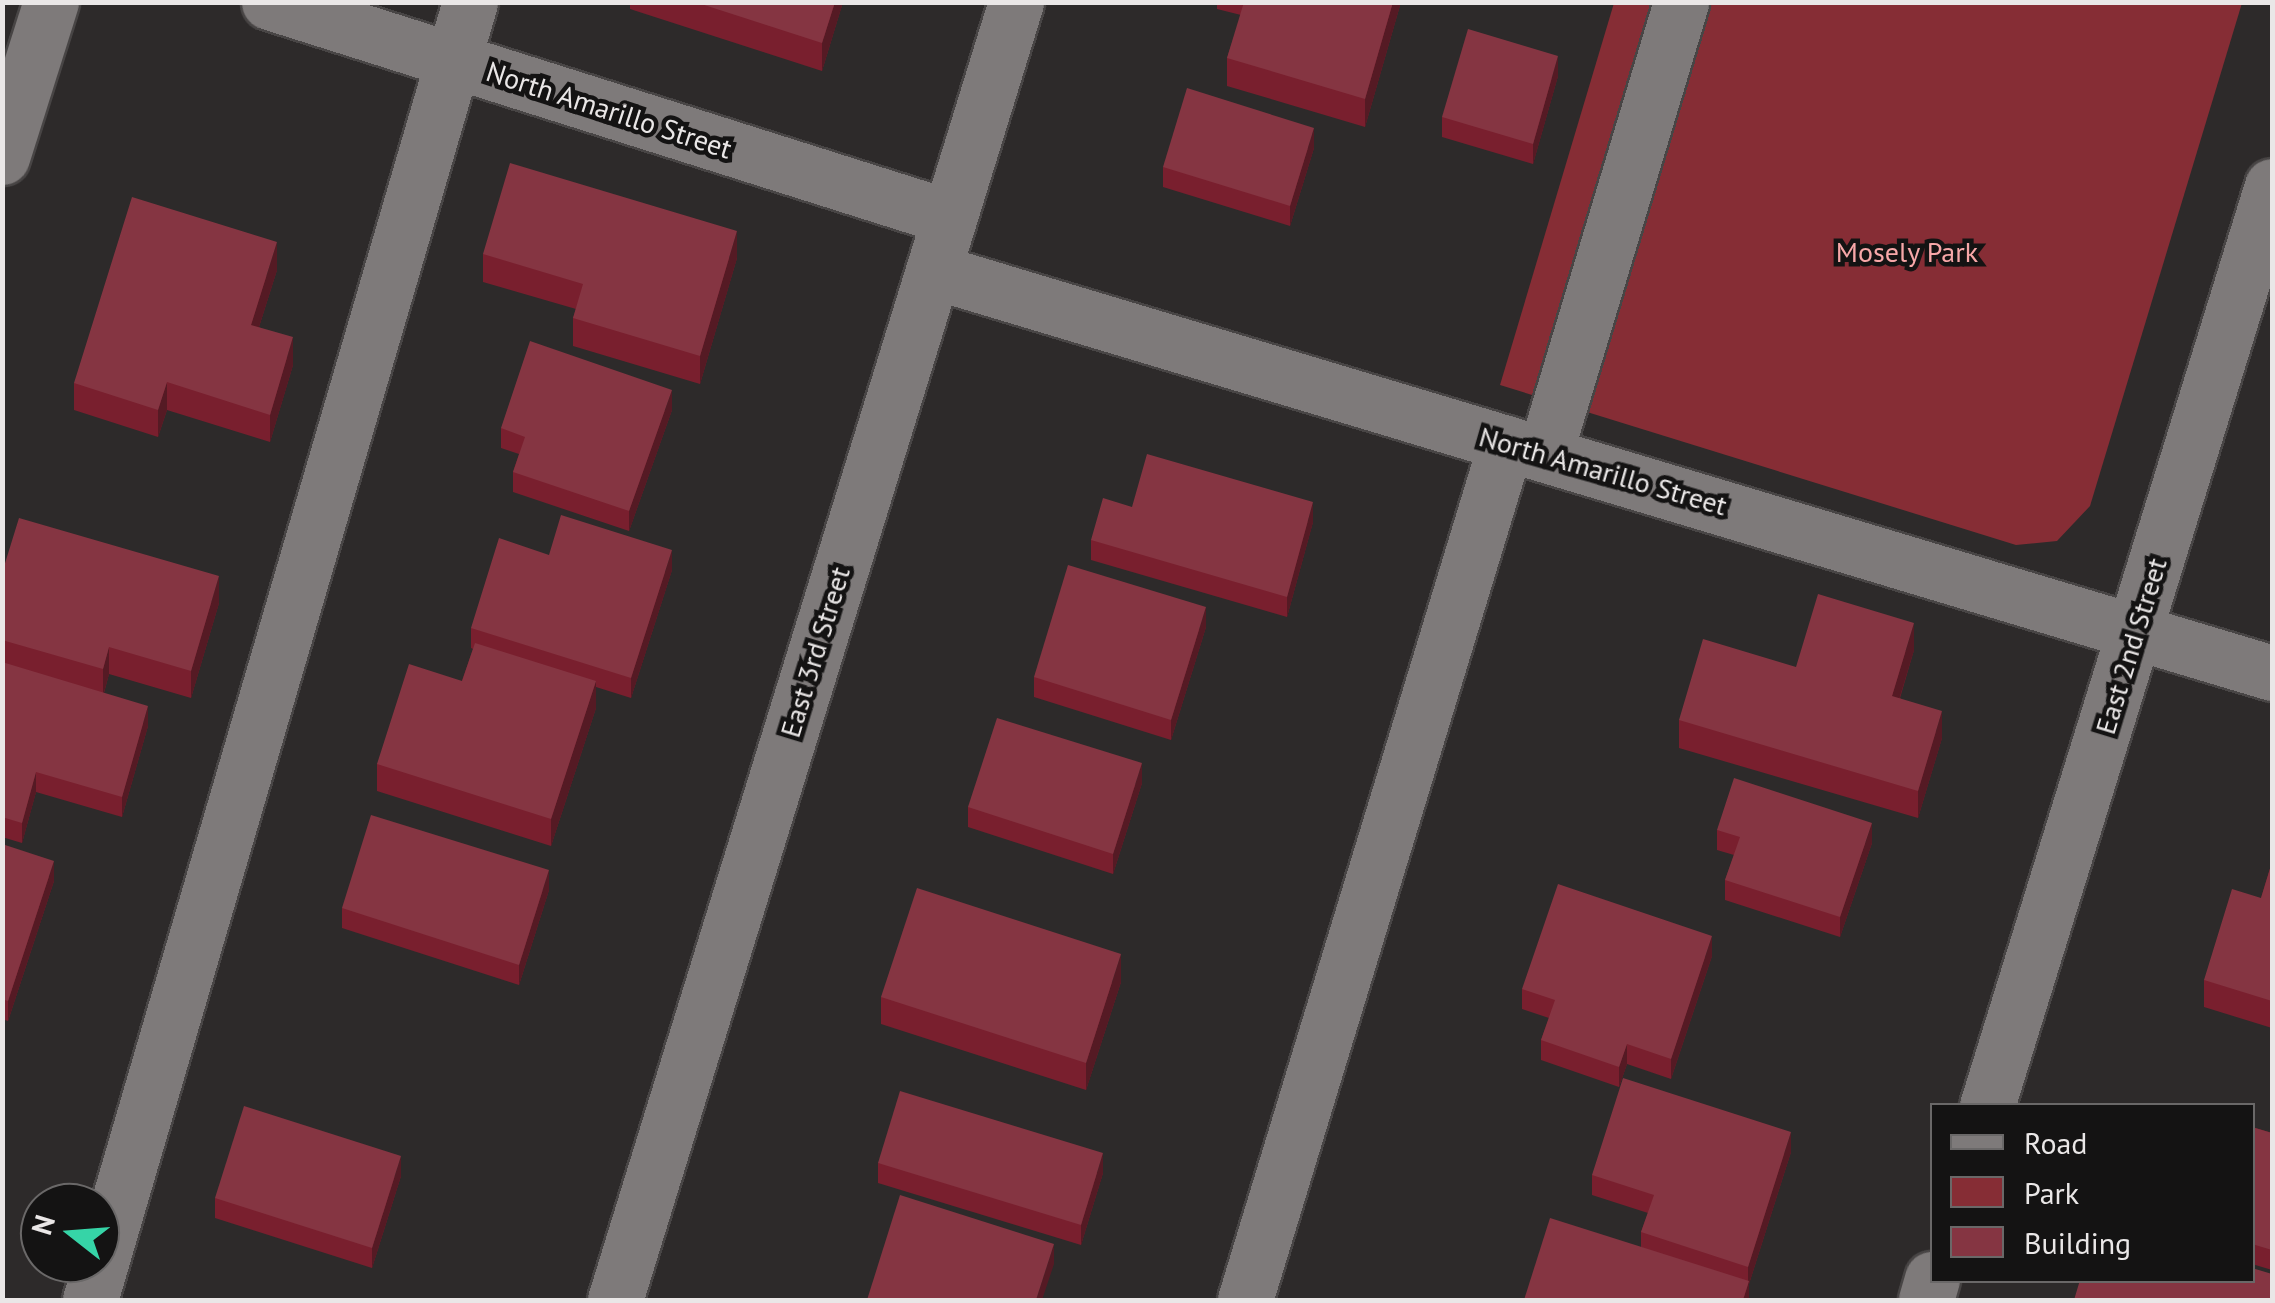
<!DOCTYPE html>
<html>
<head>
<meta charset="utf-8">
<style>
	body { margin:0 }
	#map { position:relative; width:2275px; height:1303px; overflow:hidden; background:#2d2a2a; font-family:"PT Sans",sans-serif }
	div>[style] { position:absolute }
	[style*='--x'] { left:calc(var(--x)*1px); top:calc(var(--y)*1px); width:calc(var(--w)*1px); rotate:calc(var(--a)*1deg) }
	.green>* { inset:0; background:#862d35 }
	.roads { filter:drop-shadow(2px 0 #484545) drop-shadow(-2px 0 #484545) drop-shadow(0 2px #484545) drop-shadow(0 -2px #484545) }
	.minor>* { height:55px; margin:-27.5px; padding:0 27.5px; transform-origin:27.5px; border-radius:27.5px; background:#7e7a7a }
	.wall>* { inset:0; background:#791f2e }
	.shaded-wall>* { inset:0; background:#551a24 }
	.building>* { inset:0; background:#853542 }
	span { translate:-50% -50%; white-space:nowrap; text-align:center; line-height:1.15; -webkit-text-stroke:9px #141313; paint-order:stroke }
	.street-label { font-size:28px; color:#eae7e7 }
	.park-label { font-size:28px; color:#f7a7a8 }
	.frame { position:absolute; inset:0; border:5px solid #eae7e7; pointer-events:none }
	.legend { position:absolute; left:1930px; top:1103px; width:325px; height:180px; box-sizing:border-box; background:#141313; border:2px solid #6a6868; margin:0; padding:12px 18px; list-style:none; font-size:30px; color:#eae7e7 }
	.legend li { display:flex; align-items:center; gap:20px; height:50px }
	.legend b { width:50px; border:2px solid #6a6868 }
	.north { position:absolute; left:20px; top:1183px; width:100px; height:100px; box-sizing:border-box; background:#141313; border:2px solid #6a6868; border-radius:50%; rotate:287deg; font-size:28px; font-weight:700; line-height:40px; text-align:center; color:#eae7e7 }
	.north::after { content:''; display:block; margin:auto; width:35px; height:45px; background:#36d4a7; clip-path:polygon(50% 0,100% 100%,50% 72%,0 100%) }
</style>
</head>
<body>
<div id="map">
	<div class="green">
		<div style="clip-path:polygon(1614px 3px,2242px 3px,2090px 506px,2057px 541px,2016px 545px,1500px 385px)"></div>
	</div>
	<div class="roads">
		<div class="minor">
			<div style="--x:269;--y:2;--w:713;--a:17.55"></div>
			<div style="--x:2;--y:157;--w:163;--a:-72.5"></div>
			<div style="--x:933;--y:271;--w:1398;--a:16.71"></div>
			<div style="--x:1545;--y:453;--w:471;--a:-73.2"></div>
			<div style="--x:1987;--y:1106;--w:963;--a:-72.79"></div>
			<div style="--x:90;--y:1300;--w:1352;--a:-73.68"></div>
			<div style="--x:615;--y:1300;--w:1359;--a:-72.83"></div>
			<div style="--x:1245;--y:1300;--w:896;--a:-73.06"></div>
			<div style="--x:1926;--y:1300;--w:22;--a:-74"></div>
		</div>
	</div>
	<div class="wall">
		<div style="clip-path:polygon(630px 2px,843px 2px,822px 71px,630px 9px)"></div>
		<div style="clip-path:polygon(1217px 2px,1401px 2px,1365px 127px,1227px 86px,1227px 58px,1241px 15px,1217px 9px)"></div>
		<div style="clip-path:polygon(1558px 76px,1533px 164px,1442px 137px,1442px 117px)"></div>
		<div style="clip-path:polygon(1314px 148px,1290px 226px,1163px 187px,1163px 167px)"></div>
		<div style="clip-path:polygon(483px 254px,737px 258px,700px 384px,573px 346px,573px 318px,576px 309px,483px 282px)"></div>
		<div style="clip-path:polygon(277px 270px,259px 327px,293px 365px,270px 442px,167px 410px,158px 437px,74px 410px,74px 383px)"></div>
		<div style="clip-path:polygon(672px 410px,629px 531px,513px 492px,513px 472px,519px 454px,501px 448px,501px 428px)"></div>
		<div style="clip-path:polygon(1132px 507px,1313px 522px,1287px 617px,1091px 560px,1091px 540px)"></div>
		<div style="clip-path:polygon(672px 570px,631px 698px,596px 687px,596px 708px,551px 846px,377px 791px,377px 764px,462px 681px,473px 649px,471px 648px,471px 628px)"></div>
		<div style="clip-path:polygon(2px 573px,219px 603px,191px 698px,109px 674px,104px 693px,148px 726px,122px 817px,36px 792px,22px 843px,2px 837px)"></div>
		<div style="clip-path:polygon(1206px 627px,1171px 740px,1034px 697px,1034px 677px)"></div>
		<div style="clip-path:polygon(1914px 650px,1900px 698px,1942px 738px,1918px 818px,1679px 748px,1679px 720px,1796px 667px)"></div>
		<div style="clip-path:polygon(1142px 783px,1113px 874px,968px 827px,968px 807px)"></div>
		<div style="clip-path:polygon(1717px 830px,1872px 843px,1840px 937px,1725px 900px,1725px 880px,1734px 855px,1717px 850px)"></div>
		<div style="clip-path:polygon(2px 844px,54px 881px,8px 1021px,2px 1019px)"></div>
		<div style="clip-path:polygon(2272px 862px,2272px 1028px,2204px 1007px,2204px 980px,2261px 898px)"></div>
		<div style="clip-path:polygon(549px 890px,519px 985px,342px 928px,342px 908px)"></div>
		<div style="clip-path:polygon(1712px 956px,1671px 1079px,1627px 1064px,1619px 1087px,1541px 1060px,1541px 1040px,1549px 1018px,1522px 1009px,1522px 989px)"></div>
		<div style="clip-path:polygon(1121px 982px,1086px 1090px,881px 1024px,881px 997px)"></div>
		<div style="clip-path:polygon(2252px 1127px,2272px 1133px,2272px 1270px,2252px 1264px)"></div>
		<div style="clip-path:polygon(1791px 1152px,1749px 1284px,1749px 1300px,1641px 1247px,1641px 1232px,1648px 1213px,1592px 1195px,1592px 1175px)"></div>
		<div style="clip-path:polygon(878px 1163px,1103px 1173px,1081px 1245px,878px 1183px)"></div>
		<div style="clip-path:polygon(401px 1176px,372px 1268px,215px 1218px,215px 1198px)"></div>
	</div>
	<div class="shaded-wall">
		<div style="clip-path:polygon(835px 2px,843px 2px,822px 71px,822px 43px)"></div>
		<div style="clip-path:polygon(1393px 2px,1401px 2px,1365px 127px,1365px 99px)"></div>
		<div style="clip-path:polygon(1558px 56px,1558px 76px,1533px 164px,1533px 144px)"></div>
		<div style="clip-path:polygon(1314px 128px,1314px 148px,1290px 226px,1290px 206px)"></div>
		<div style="clip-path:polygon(737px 231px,737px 258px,700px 384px,700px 356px)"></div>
		<div style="clip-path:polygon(277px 242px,277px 270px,251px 352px,251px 325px)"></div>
		<div style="clip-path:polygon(293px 337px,293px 365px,270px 442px,270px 415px)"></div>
		<div style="clip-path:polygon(167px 382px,167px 410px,158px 437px,158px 410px)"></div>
		<div style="clip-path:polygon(672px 390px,672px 410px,629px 531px,629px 511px)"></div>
		<div style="clip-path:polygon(1313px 502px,1313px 522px,1287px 617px,1287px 597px)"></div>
		<div style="clip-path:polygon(672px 550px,672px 570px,631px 698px,631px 678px)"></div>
		<div style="clip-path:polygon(219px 576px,219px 603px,191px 698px,191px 671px)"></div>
		<div style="clip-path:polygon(1206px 607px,1206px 627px,1171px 740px,1171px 720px)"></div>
		<div style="clip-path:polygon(1914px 623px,1914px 650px,1892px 723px,1892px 696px)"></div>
		<div style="clip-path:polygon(109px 647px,109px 674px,103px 696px,103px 669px)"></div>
		<div style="clip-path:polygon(596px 681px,596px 708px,551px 846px,551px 819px)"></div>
		<div style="clip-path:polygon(148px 706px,148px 726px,122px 817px,122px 797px)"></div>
		<div style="clip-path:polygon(1942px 711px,1942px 738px,1918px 818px,1918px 791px)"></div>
		<div style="clip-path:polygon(1142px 763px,1142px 783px,1113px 874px,1113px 854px)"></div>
		<div style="clip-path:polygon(36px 772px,36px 792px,22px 843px,22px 823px)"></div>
		<div style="clip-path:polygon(1872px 823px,1872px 843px,1840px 937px,1840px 917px)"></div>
		<div style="clip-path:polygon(54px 861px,54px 881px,8px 1021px,8px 1001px)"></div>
		<div style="clip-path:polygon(549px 870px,549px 890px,519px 985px,519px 965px)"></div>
		<div style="clip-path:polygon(1712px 936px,1712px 956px,1671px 1079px,1671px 1059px)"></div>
		<div style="clip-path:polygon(1121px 954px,1121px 982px,1086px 1090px,1086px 1063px)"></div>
		<div style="clip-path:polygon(1627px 1044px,1627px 1064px,1619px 1087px,1619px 1067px)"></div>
		<div style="clip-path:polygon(1791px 1132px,1791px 1152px,1749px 1284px,1749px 1300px,1743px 1300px,1748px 1284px,1748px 1267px)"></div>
		<div style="clip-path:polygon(1103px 1153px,1103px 1173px,1081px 1245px,1081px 1225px)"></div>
		<div style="clip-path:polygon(401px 1156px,401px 1176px,372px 1268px,372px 1248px)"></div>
		<div style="clip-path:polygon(1054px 1244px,1054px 1264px,1042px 1300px,1036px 1300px)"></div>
	</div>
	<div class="building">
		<div style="clip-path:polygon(695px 2px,835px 2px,822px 43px)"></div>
		<div style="clip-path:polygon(1244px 2px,1393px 2px,1365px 99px,1227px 58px)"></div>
		<div style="clip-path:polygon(1468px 29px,1558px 56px,1533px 144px,1442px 117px)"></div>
		<div style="clip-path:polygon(1187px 88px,1314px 128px,1290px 206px,1163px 167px)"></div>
		<div style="clip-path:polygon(510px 163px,737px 231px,700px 356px,573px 318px,583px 284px,483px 254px)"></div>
		<div style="clip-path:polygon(132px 197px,277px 242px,251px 325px,293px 337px,270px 415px,167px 382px,158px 410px,74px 383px)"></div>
		<div style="clip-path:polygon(530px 341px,672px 390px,629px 511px,513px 472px,525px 437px,501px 428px)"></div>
		<div style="clip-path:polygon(1147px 454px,1313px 502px,1287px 597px,1091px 540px,1103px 498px,1132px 507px)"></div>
		<div style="clip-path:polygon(561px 515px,672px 550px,631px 678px,471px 628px,499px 538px,549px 555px)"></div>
		<div style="clip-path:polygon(19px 518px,219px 576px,191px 671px,109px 647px,103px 669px,2px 640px,2px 573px)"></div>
		<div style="clip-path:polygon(1068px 565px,1206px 607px,1171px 720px,1034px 677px)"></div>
		<div style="clip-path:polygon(1818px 594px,1914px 623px,1892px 696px,1942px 711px,1918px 791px,1679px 720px,1703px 639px,1796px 667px)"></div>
		<div style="clip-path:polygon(475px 643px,596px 681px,551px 819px,377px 764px,409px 664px,462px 681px)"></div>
		<div style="clip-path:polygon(2px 662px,148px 706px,122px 797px,36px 772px,22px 823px,2px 817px)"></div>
		<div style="clip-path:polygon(997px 718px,1142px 763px,1113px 854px,968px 807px)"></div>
		<div style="clip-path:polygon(1734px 778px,1872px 823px,1840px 917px,1725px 880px,1740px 837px,1717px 830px)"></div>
		<div style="clip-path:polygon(371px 815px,549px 870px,519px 965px,342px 908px)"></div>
		<div style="clip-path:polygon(2px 844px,54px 861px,8px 1001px,2px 999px)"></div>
		<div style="clip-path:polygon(2272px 862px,2272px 1001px,2204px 980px,2232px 889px,2261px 898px)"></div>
		<div style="clip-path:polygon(1558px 884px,1712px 936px,1671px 1059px,1627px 1044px,1619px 1067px,1541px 1040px,1555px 1000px,1522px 989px)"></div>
		<div style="clip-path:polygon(917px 888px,1121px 954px,1086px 1063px,881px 997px)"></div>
		<div style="clip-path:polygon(1623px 1078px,1791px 1132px,1748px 1267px,1641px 1232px,1654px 1195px,1592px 1175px)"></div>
		<div style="clip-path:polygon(900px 1091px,1103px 1153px,1081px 1225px,878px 1163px)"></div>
		<div style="clip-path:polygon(244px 1106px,401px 1156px,372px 1248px,215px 1198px)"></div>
		<div style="clip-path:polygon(2252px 1127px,2272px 1133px,2272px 1250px,2252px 1244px)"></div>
		<div style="clip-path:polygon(900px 1195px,1054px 1244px,1036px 1300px,867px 1300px)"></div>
		<div style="clip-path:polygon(1550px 1218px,1749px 1281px,1743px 1300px,1524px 1300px)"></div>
		<div style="clip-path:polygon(2252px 1268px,2272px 1274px,2272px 1300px,2074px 1300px,2080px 1280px,2252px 1280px)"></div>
	</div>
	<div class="street-label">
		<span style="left:609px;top:110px;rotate:18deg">North Amarillo Street</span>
		<span style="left:1603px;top:471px;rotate:16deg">North Amarillo Street</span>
		<span style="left:2131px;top:646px;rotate:-73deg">East 2nd Street</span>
		<span style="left:815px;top:652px;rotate:-73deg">East 3rd Street</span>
	</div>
	<div class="park-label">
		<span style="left:1907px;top:252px">Mosely Park</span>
	</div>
	<div class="frame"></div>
	<ul class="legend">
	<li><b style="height:12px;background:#7e7a7a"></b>Road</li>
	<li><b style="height:28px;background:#862d35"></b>Park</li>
	<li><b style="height:28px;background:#853542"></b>Building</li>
	</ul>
	<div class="north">N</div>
</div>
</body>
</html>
